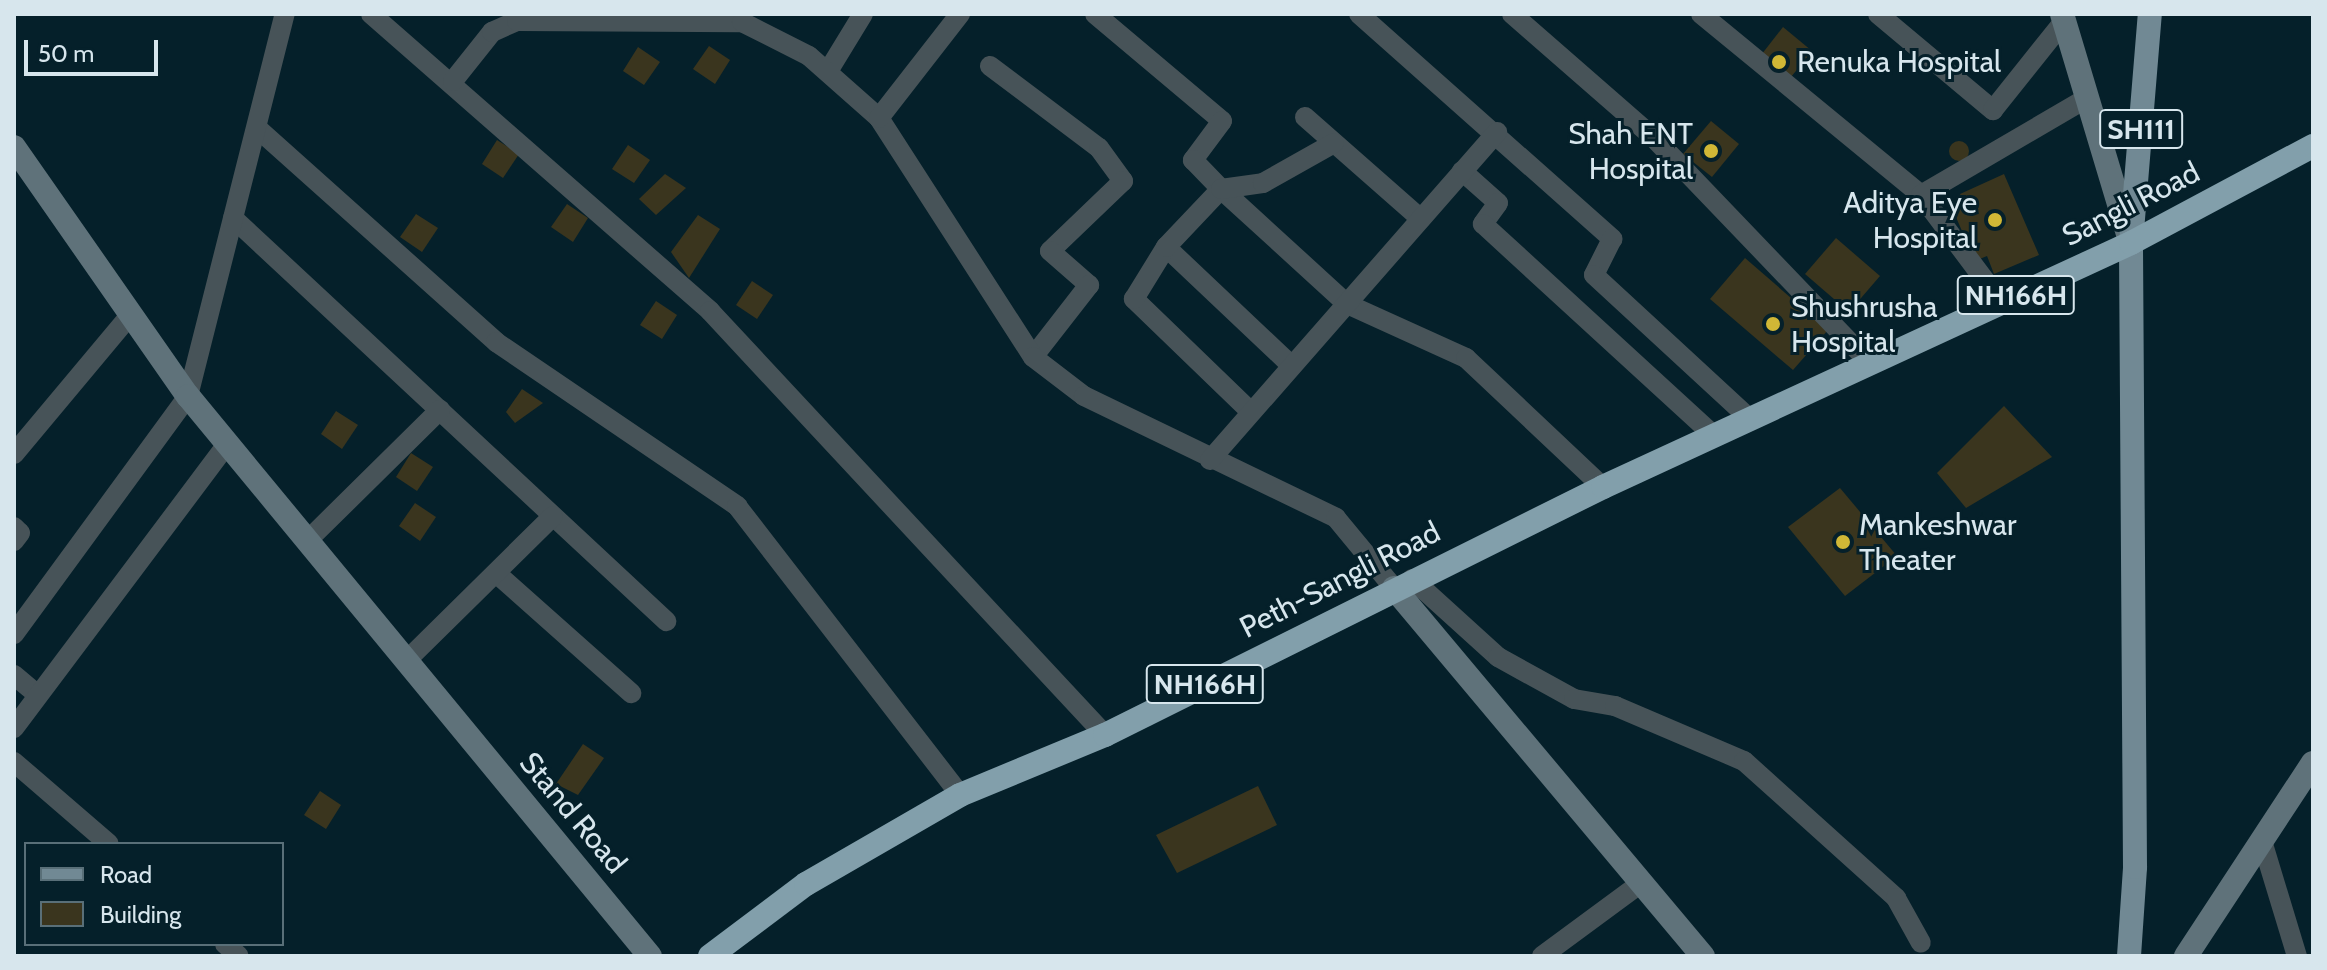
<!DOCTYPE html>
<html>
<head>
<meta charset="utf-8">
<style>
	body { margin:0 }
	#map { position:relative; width:2327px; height:970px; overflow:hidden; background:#05202a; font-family:Cabin,sans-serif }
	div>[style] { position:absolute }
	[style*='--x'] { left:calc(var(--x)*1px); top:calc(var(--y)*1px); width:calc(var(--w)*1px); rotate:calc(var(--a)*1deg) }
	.building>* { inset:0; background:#3a351e }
	.round { border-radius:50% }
	.street>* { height:20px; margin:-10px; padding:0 10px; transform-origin:10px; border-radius:10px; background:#475358 }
	.secondary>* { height:24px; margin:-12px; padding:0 12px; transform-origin:12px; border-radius:12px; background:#5f727a }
	.primary>* { height:24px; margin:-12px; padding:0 12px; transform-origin:12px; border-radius:12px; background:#718994 }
	.highway>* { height:24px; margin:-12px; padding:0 12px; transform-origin:12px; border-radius:12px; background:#829fab }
	.dots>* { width:22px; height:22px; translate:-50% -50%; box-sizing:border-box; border:4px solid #05202a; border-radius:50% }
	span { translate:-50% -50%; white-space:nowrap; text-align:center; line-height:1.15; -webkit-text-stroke:6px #05202a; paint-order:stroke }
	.shield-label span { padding:2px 6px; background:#05202a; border:2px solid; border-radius:6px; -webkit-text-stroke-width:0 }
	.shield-label { font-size:28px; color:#d7e6ed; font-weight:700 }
	.poi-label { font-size:30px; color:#d7e6ed }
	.left { translate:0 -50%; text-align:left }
	.right { translate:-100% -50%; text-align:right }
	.street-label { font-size:30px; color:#d7e6ed }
	.frame { position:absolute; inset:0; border:16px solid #d7e6ed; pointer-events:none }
	.legend { position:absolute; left:24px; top:842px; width:260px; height:104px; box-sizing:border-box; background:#05202a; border:2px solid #596f78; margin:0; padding:10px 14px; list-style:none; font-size:24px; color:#d7e6ed }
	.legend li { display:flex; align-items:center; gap:16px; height:40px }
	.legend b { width:40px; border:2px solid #596f78 }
	.scale { position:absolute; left:24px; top:40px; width:134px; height:36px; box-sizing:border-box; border:4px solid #d7e6ed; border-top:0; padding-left:10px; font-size:24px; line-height:28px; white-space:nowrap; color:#d7e6ed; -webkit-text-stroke:6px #05202a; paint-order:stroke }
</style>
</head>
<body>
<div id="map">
	<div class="building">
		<div style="clip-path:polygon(1783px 27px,1812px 51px,1787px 82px,1758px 59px)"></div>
		<div style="clip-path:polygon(709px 46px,730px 60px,715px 84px,693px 69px)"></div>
		<div style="clip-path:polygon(638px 47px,660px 62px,644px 85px,623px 71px)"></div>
		<div style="clip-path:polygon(1711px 121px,1739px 144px,1712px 177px,1683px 154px)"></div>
		<div style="clip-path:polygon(497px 140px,519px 154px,503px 178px,482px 164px)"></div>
		<div class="round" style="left:1949px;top:141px;width:20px;height:20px"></div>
		<div style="clip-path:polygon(628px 145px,650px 160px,634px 183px,612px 169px)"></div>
		<div style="clip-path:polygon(665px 174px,686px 188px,656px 215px,639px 199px)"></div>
		<div style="clip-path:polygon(2004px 174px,2039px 255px,1994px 274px,1987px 256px,1975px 261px,1952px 208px,1964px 203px,1960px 194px)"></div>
		<div style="clip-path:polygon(567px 204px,588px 218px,573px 242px,551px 227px)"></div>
		<div style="clip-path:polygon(416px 214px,438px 228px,422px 252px,400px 237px)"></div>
		<div style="clip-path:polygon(698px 215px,720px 229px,689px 278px,671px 252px)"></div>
		<div style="clip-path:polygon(1836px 238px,1880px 276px,1849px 312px,1805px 274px)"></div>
		<div style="clip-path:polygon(1745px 258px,1828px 330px,1793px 370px,1710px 299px)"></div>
		<div style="clip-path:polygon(752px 281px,773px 295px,757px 319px,736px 305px)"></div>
		<div style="clip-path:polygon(656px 301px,677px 315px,662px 339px,640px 325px)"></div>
		<div style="clip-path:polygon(522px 389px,543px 403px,515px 423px,506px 412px)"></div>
		<div style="clip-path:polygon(2004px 406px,2052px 457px,1966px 508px,1937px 473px)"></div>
		<div style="clip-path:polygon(336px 411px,358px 425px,342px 449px,321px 434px)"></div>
		<div style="clip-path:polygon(411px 453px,433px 467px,417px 491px,396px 477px)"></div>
		<div style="clip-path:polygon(1840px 488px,1897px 556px,1845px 596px,1788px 527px)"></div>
		<div style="clip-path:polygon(415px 503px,436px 517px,420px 541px,399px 526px)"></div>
		<div style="clip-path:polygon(583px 744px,604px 758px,578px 795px,556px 784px)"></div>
		<div style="clip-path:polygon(1258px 786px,1277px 825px,1177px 873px,1156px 835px)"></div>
		<div style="clip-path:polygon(320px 791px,341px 805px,326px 829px,304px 815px)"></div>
	</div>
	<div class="street">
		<div style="--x:371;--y:14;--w:451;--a:41.2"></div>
		<div style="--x:710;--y:311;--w:579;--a:47.03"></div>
		<div style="--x:1095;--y:14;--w:166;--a:40.1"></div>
		<div style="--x:1222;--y:121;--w:49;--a:126.6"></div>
		<div style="--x:1193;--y:160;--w:40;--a:46"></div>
		<div style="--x:1221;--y:189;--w:171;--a:42.4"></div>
		<div style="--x:1347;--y:304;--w:131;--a:24.4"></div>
		<div style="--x:1466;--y:358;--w:188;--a:43.3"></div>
		<div style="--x:1359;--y:14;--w:339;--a:41.6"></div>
		<div style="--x:1612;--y:239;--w:40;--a:116.6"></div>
		<div style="--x:1594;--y:275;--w:212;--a:42.7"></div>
		<div style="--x:1512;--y:14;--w:187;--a:41.1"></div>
		<div style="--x:1653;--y:137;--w:313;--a:46.2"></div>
		<div style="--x:1701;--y:14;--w:285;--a:39.4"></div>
		<div style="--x:1921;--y:195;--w:134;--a:53.2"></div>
		<div style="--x:1878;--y:14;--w:150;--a:39.9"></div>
		<div style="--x:1993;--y:110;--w:114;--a:-51.4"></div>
		<div style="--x:990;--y:66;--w:136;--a:37"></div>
		<div style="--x:1099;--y:148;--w:41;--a:54"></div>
		<div style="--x:1123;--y:181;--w:101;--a:136.2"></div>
		<div style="--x:1050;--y:251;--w:52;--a:41.1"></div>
		<div style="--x:1089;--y:285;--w:91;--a:127.9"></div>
		<div style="--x:830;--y:68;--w:63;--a:-58.6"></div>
		<div style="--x:453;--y:81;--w:63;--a:-51.5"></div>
		<div style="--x:492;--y:32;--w:27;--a:-24"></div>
		<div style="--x:517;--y:21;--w:225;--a:0.3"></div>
		<div style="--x:742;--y:22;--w:75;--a:26.9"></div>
		<div style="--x:809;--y:56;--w:94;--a:41.5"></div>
		<div style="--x:879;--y:118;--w:284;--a:57.2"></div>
		<div style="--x:1033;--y:357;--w:64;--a:37.4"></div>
		<div style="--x:1084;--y:396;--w:280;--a:25.8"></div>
		<div style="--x:1336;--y:518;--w:91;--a:50.4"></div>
		<div style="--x:1305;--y:117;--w:154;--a:41.3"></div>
		<div style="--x:879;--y:118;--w:132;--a:-52.1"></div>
		<div style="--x:257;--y:128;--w:321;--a:41.8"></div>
		<div style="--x:496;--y:342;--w:292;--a:34.2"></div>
		<div style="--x:737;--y:506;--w:365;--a:52.3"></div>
		<div style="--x:1462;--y:171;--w:48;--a:41.6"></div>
		<div style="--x:1498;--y:203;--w:26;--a:126"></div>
		<div style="--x:1483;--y:224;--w:314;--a:42.5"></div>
		<div style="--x:1921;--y:195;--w:192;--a:-30.3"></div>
		<div style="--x:233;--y:218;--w:592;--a:42.94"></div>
		<div style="--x:1166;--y:247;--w:173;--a:43.4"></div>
		<div style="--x:1251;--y:412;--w:163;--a:-136"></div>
		<div style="--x:1134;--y:299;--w:61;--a:-58.4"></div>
		<div style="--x:1166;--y:247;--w:80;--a:-46.5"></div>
		<div style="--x:1221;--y:189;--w:42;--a:-8.1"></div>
		<div style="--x:1263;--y:183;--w:81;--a:-29.4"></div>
		<div style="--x:14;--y:454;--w:182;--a:-50.1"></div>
		<div style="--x:1210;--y:460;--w:436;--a:-48.8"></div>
		<div style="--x:14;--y:527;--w:8;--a:45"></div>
		<div style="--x:20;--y:533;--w:10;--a:127"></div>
		<div style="--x:307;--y:541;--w:187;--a:-44.6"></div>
		<div style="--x:496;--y:573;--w:181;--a:41.6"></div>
		<div style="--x:1412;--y:579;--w:116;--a:42.2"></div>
		<div style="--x:1498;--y:657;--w:87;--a:28.9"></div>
		<div style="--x:1574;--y:699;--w:42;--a:9.7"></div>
		<div style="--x:1615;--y:706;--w:140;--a:23.1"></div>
		<div style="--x:1744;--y:761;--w:205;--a:42"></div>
		<div style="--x:1896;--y:898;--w:51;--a:60.9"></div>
		<div style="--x:14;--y:634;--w:295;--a:-53.8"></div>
		<div style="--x:188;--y:396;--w:394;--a:-75.8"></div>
		<div style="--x:406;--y:661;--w:206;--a:-44.6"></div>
		<div style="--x:14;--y:675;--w:31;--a:40"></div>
		<div style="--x:14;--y:728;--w:355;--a:-53.1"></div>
		<div style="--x:14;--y:762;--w:125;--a:40.8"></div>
		<div style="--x:2262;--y:841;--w:120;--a:73.1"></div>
		<div style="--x:225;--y:944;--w:18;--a:41"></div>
		<div style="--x:1542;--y:956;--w:118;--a:-36.4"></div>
	</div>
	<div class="secondary">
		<div style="--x:2062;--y:14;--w:237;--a:73.3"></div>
		<div style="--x:14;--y:147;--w:304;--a:55.1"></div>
		<div style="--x:188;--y:396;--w:726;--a:50.48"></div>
		<div style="--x:1394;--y:588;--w:481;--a:50"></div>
		<div style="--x:2186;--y:956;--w:231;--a:-56.7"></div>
	</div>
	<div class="primary">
		<div style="--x:2129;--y:956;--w:89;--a:-86.1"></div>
		<div style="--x:2135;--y:867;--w:624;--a:-90.37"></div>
		<div style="--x:2131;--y:243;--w:230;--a:-85.3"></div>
	</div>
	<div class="highway">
		<div style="--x:710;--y:956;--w:120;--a:-36.9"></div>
		<div style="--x:806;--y:884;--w:178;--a:-30"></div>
		<div style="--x:960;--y:795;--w:157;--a:-22.5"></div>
		<div style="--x:1105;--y:735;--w:556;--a:-26.47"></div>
		<div style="--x:1603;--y:487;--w:582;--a:-24.8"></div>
		<div style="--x:2131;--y:243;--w:206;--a:-28.1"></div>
	</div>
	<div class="dots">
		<div style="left:1779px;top:62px;background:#d0b736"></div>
		<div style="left:1711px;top:151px;background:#d0b736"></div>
		<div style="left:1995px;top:220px;background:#d0b736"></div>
		<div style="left:1773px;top:324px;background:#d0b736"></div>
		<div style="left:1843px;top:542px;background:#d0b736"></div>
	</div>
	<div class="shield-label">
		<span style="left:2141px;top:129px">SH111</span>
		<span style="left:2016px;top:295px">NH166H</span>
		<span style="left:1205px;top:684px">NH166H</span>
	</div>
	<div class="poi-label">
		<span class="left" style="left:1797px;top:62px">Renuka Hospital</span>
		<span class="right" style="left:1693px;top:151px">Shah ENT<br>Hospital</span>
		<span class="right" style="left:1977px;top:220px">Aditya Eye<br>Hospital</span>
		<span class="left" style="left:1791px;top:324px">Shushrusha<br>Hospital</span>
		<span class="left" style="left:1859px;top:542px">Mankeshwar<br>Theater</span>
	</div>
	<div class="street-label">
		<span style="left:2131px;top:204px;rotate:-27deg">Sangli Road</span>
		<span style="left:1340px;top:580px;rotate:-27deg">Peth-Sangli Road</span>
		<span style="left:573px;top:813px;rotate:50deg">Stand Road</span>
	</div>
	<div class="frame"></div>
	<ul class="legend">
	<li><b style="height:10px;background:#718994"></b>Road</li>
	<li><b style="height:22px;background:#3a351e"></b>Building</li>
	</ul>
	<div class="scale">50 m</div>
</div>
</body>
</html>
